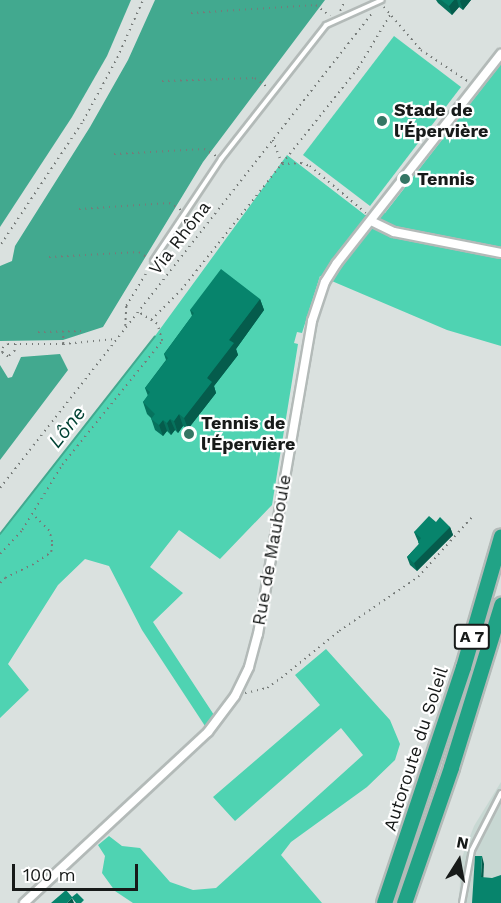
<!DOCTYPE html>
<html>
<head>
<meta charset="utf-8">
<style>
	body { margin:0 }
	#map { position:relative; width:501px; height:903px; overflow:hidden; background:#dae1df; font-family:"Work Sans",sans-serif }
	div>[style] { position:absolute }
	[style*='--x'] { left:calc(var(--x)*1px); top:calc(var(--y)*1px); width:calc(var(--w)*1px); rotate:calc(var(--a)*1deg) }
	.built>* { inset:0; background:#c8d8d3 }
	.green>* { inset:0; background:#4fd3b2 }
	.water>* { inset:0; background:#42a98f }
	.stream>* { height:2px; margin:-1px; padding:0 1px; transform-origin:1px; border-radius:1px; background:#42a98f }
	.path>* { height:1.5px; margin-top:-0.75px; transform-origin:0; background:repeating-linear-gradient(90deg,#767b79 0 1.5px,transparent 0 6px) }
	.roads { filter:drop-shadow(2px 0 #b3bab8) drop-shadow(-2px 0 #b3bab8) drop-shadow(0 2px #b3bab8) drop-shadow(0 -2px #b3bab8) }
	.lane>* { height:4px; margin:-2px; padding:0 2px; transform-origin:2px; border-radius:2px; background:#fff }
	.street>* { height:8px; margin:-4px; padding:0 4px; transform-origin:4px; border-radius:4px; background:#fff }
	.highway>* { height:15px; margin:-7.5px; padding:0 7.5px; transform-origin:7.5px; border-radius:7.5px; background:#21a386 }
	.wall>* { inset:0; background:#06725d }
	.shaded-wall>* { inset:0; background:#055c4c }
	.building>* { inset:0; background:#07846c }
	.dots>* { width:16px; height:16px; translate:-50% -50%; box-sizing:border-box; border:3px solid #fff; border-radius:50% }
	span { translate:-50% -50%; white-space:nowrap; text-align:center; line-height:1.15; -webkit-text-stroke:4.5px #fff; paint-order:stroke }
	.shield-label span { padding:2px 4px; background:#fff; border:2px solid; border-radius:4px; -webkit-text-stroke-width:0 }
	.shield-label { font-size:16px; color:#171a19; font-weight:700 }
	.poi-label { font-size:18px; color:#171a19; font-weight:700 }
	.left { translate:0 -50%; text-align:left }
	.street-label { font-size:18px; color:#171a19 }
	.water-label { font-size:20px; color:#034335; font-style:italic }
	.north { position:absolute; left:429px; top:831px; width:60px; height:60px; -webkit-text-stroke:4px #fff; paint-order:stroke; rotate:11deg; font-size:16px; font-weight:700; line-height:24px; text-align:center; color:#171a19 }
	.north::after { content:''; display:block; margin:auto; width:21px; height:27px; background:#171a19; clip-path:polygon(50% 0,100% 100%,50% 72%,0 100%) }
	.scale { position:absolute; left:12px; top:864px; width:126px; height:27px; box-sizing:border-box; border:3px solid #171a19; border-top:0; padding-left:8px; font-size:18px; line-height:21px; white-space:nowrap; color:#171a19; -webkit-text-stroke:4px #fff; paint-order:stroke }
</style>
</head>
<body>
<div id="map">
	<div class="built">
		<div style="clip-path:polygon(501px 782px,501px 903px,459px 903px,461px 860px,474px 826px)"></div>
	</div>
	<div class="green">
		<div style="clip-path:polygon(394px 36px,461px 87px,370px 206px,303px 155px)"></div>
		<div style="clip-path:polygon(501px 64px,501px 346px,447px 330px,320px 276px,302px 333px,297px 332px,294px 343px,298px 344px,272px 505px,220px 559px,179px 530px,150px 567px,183px 593px,153px 622px,214px 715px,205px 726px,142px 630px,109px 566px,85px 559px,58px 585px,8px 664px,29px 690px,0 718px,0 534px,155px 336px,287px 155px,365px 215px,385px 213px)"></div>
		<div style="clip-path:polygon(326px 649px,390px 720px,400px 744px,395px 760px,367px 787px,291px 842px,281px 855px,322px 903px,133px 903px,115px 891px,102px 873px,105px 856px,98px 845px,109px 836px,122px 846px,140px 848px,170px 882px,193px 890px,216px 888px,363px 755px,341px 728px,235px 821px,213px 797px,320px 705px,295px 675px)"></div>
	</div>
	<div class="water">
		<div style="clip-path:polygon(0 0,131px 0,107px 56px,72px 117px,0 227px)"></div>
		<div style="clip-path:polygon(155px 0,325px 0,203px 162px,103px 327px,63px 340px,0 341px,0 266px,12px 261px,15px 246px,90px 127px,128px 60px)"></div>
		<div style="clip-path:polygon(60px 354px,68px 370px,0 460px,0 365px,8px 378px,12px 377px,21px 357px)"></div>
	</div>
	<div class="stream">
		<div style="--x:0;--y:534;--w:251;--a:-51.9"></div>
	</div>
	<div class="path">
		<div style="--x:384;--y:7;--w:57;--a:49.3"></div>
		<div style="--x:421;--y:50;--w:58;--a:33.7"></div>
		<div style="--x:340;--y:11;--w:12;--a:-66"></div>
		<div style="--x:191;--y:13;--w:125;--a:-3.7"></div>
		<div style="--x:316;--y:5;--w:18;--a:38"></div>
		<div style="--x:162;--y:81;--w:93;--a:-1.8"></div>
		<div style="--x:255;--y:78;--w:17;--a:36"></div>
		<div style="--x:273;--y:140;--w:26;--a:69"></div>
		<div style="--x:282;--y:164;--w:19;--a:-3"></div>
		<div style="--x:301;--y:163;--w:9;--a:18"></div>
		<div style="--x:310;--y:166;--w:73;--a:40"></div>
		<div style="--x:114;--y:154;--w:90;--a:-3.2"></div>
		<div style="--x:204;--y:149;--w:14;--a:30"></div>
		<div style="--x:79;--y:209;--w:90;--a:-3.8"></div>
		<div style="--x:169;--y:203;--w:14;--a:30"></div>
		<div style="--x:1;--y:244;--w:148;--a:-56.3"></div>
		<div style="--x:83;--y:121;--w:72;--a:-61.6"></div>
		<div style="--x:117;--y:58;--w:64;--a:-65.9"></div>
		<div style="--x:49;--y:257;--w:90;--a:-3.2"></div>
		<div style="--x:139;--y:252;--w:11;--a:34"></div>
		<div style="--x:151;--y:320;--w:42;--a:-45"></div>
		<div style="--x:181;--y:290;--w:284;--a:-51.4"></div>
		<div style="--x:358;--y:68;--w:62;--a:-58.9"></div>
		<div style="--x:125;--y:326;--w:20;--a:-87"></div>
		<div style="--x:126;--y:306;--w:48;--a:-58.6"></div>
		<div style="--x:38;--y:332;--w:43;--a:-1.3"></div>
		<div style="--x:16;--y:344;--w:7;--a:98"></div>
		<div style="--x:15;--y:351;--w:9;--a:139"></div>
		<div style="--x:8;--y:357;--w:7;--a:-146"></div>
		<div style="--x:2;--y:353;--w:5;--a:-90"></div>
		<div style="--x:2;--y:348;--w:7;--a:-34"></div>
		<div style="--x:8;--y:344;--w:55;--a:0"></div>
		<div style="--x:63;--y:344;--w:52;--a:-5.5"></div>
		<div style="--x:63;--y:344;--w:12;--a:-90"></div>
		<div style="--x:0;--y:488;--w:605;--a:-51.92"></div>
		<div style="--x:0;--y:554;--w:33;--a:-47"></div>
		<div style="--x:22;--y:530;--w:76;--a:-58.4"></div>
		<div style="--x:62;--y:465;--w:159;--a:-51.1"></div>
		<div style="--x:162;--y:341;--w:18;--a:-106"></div>
		<div style="--x:157;--y:324;--w:22;--a:-148"></div>
		<div style="--x:0;--y:583;--w:7;--a:-45"></div>
		<div style="--x:5;--y:578;--w:30;--a:-26"></div>
		<div style="--x:32;--y:565;--w:23;--a:-34"></div>
		<div style="--x:51;--y:552;--w:10;--a:-84"></div>
		<div style="--x:52;--y:542;--w:11;--a:-105"></div>
		<div style="--x:49;--y:531;--w:24;--a:-135"></div>
		<div style="--x:245;--y:693;--w:23;--a:-13"></div>
		<div style="--x:267;--y:688;--w:17;--a:-36"></div>
		<div style="--x:281;--y:678;--w:75;--a:-39"></div>
		<div style="--x:339;--y:631;--w:96;--a:-34.4"></div>
		<div style="--x:418;--y:577;--w:82;--a:-48"></div>
	</div>
	<div class="roads">
		<div class="lane">
			<div style="--x:153;--y:261;--w:123;--a:-56.3"></div>
			<div style="--x:221;--y:159;--w:170;--a:-51.9"></div>
			<div style="--x:326;--y:25;--w:61;--a:-24.1"></div>
			<div style="--x:462;--y:903;--w:54;--a:-79.3"></div>
			<div style="--x:472;--y:850;--w:64;--a:-63"></div>
		</div>
		<div class="street">
			<div style="--x:371;--y:221;--w:25;--a:26"></div>
			<div style="--x:394;--y:232;--w:109;--a:11.1"></div>
			<div style="--x:24;--y:903;--w:251;--a:-42.9"></div>
			<div style="--x:208;--y:732;--w:45;--a:-53.1"></div>
			<div style="--x:235;--y:696;--w:32;--a:-64"></div>
			<div style="--x:249;--y:667;--w:34;--a:-75"></div>
			<div style="--x:258;--y:634;--w:318;--a:-80.2"></div>
			<div style="--x:312;--y:321;--w:41;--a:-71.6"></div>
			<div style="--x:325;--y:282;--w:22;--a:-58"></div>
			<div style="--x:337;--y:263;--w:266;--a:-51.9"></div>
		</div>
		<div class="highway">
			<div style="--x:384;--y:903;--w:249;--a:-71.5"></div>
			<div style="--x:463;--y:667;--w:136;--a:-73.8"></div>
			<div style="--x:404;--y:903;--w:144;--a:-70.9"></div>
			<div style="--x:451;--y:767;--w:170;--a:-72.8"></div>
		</div>
	</div>
	<div class="wall">
		<div style="clip-path:polygon(436px 0,471px 0,463px 10px,459px 7px,452px 15px,438px 3px)"></div>
		<div style="clip-path:polygon(260px 299px,264px 310px,236px 349px,238px 355px,214px 386px,216px 393px,188px 429px,183px 426px,178px 433px,175px 430px,171px 435px,167px 431px,163px 436px,155px 430px,151px 418px,147px 414px,143px 402px,148px 396px,145px 388px,166px 360px,164px 354px,192px 316px,190px 310px)"></div>
		<div style="clip-path:polygon(436px 522px,450px 527px,453px 535px,417px 571px,410px 565px,407px 557px,419px 544px,418px 541px,417px 539px,414px 532px)"></div>
	</div>
	<div class="shaded-wall">
		<div style="clip-path:polygon(454px 0,457px 0,459px 7px,452px 15px,449px 6px)"></div>
		<div style="clip-path:polygon(461px 0,471px 0,463px 10px,460px 1px)"></div>
		<div style="clip-path:polygon(260px 299px,264px 310px,236px 349px,238px 355px,214px 386px,216px 393px,188px 429px,184px 418px,229px 340px)"></div>
		<div style="clip-path:polygon(179px 414px,183px 426px,178px 433px,174px 421px)"></div>
		<div style="clip-path:polygon(170px 419px,175px 430px,171px 435px,167px 423px)"></div>
		<div style="clip-path:polygon(163px 420px,167px 431px,163px 436px,159px 425px)"></div>
		<div style="clip-path:polygon(450px 527px,453px 535px,417px 571px,414px 563px)"></div>
		<div style="clip-path:polygon(482px 856px,484px 864px,483px 885px,481px 877px)"></div>
		<div style="clip-path:polygon(72px 898px,74px 903px,67px 903px)"></div>
	</div>
	<div class="building">
		<div style="clip-path:polygon(441px 0,454px 0,449px 6px)"></div>
		<div style="clip-path:polygon(221px 269px,260px 299px,229px 340px,234px 343px,207px 378px,212px 382px,184px 418px,179px 414px,174px 421px,170px 419px,167px 423px,163px 420px,159px 425px,151px 419px,155px 414px,143px 402px,150px 392px,145px 388px,168px 358px,164px 354px,194px 313px,190px 310px)"></div>
		<div style="clip-path:polygon(429px 516px,436px 522px,440px 517px,450px 527px,414px 563px,407px 557px,419px 544px,418px 542px,421px 538px,414px 532px)"></div>
		<div style="clip-path:polygon(475px 856px,482px 856px,481px 877px,492px 878px,501px 875px,501px 903px,472px 903px)"></div>
		<div style="clip-path:polygon(66px 890px,72px 897px,77px 893px,84px 900px,81px 903px,76px 903px,72px 898px,67px 903px,51px 903px)"></div>
	</div>
	<div class="dots">
		<div style="left:382px;top:121px;background:#357664"></div>
		<div style="left:405px;top:179px;background:#357664"></div>
		<div style="left:189px;top:434px;background:#357664"></div>
	</div>
	<div class="shield-label">
		<span style="left:472px;top:637px">A 7</span>
	</div>
	<div class="poi-label">
		<span class="left" style="left:394px;top:121px">Stade de<br>l'Épervière</span>
		<span class="left" style="left:417px;top:179px">Tennis</span>
		<span class="left" style="left:201px;top:434px">Tennis de<br>l'Épervière</span>
	</div>
	<div class="street-label">
		<span style="left:180px;top:238px;rotate:-52deg">Via Rhôna</span>
		<span style="left:272px;top:550px;rotate:-80deg">Rue de Mauboule</span>
		<span style="left:416px;top:749px;rotate:-72deg">Autoroute du Soleil</span>
	</div>
	<div class="water-label">
		<span style="left:67px;top:427px;rotate:-52deg">Lône</span>
	</div>
	<div class="north">N</div>
	<div class="scale">100 m</div>
</div>
</body>
</html>
